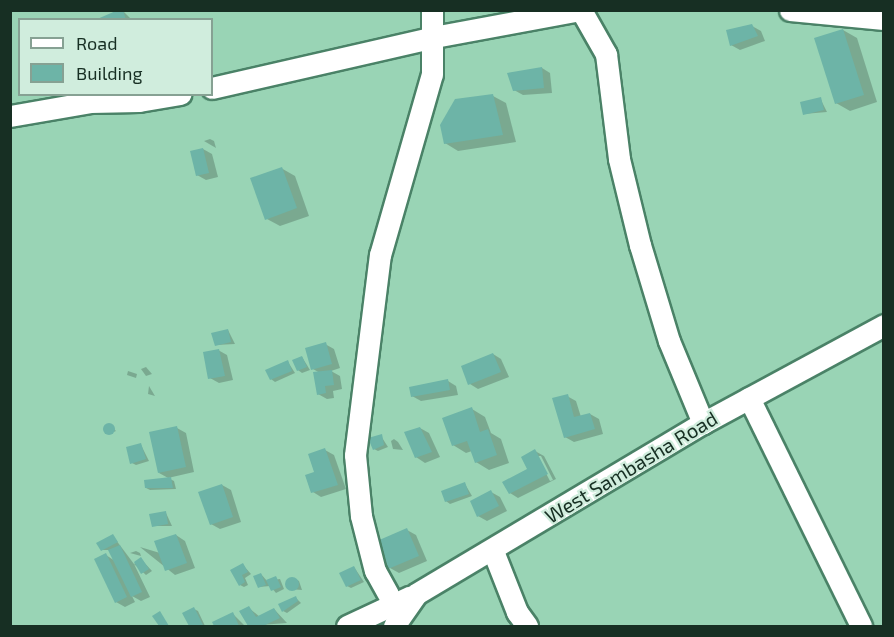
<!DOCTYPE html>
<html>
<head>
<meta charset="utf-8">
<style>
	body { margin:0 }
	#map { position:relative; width:894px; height:637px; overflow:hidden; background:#99d4b5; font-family:"Exo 2",sans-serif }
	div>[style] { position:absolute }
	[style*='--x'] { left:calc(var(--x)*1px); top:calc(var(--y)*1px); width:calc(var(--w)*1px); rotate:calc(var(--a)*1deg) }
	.shadow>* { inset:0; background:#0003 }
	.building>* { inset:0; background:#6db4a7 }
	.round { border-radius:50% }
	.roads { filter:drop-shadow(2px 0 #4a8267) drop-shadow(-2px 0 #4a8267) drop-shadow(0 2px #4a8267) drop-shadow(0 -2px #4a8267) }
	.minor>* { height:21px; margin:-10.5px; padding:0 10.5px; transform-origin:10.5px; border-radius:10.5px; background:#fff }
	span { translate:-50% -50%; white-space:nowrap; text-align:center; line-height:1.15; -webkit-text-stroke:4.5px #d0eddd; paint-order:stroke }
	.street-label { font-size:20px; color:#172f23 }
	.frame { position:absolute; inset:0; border:12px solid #172f23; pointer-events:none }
	.legend { position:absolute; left:18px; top:18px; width:195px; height:78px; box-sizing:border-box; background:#d0eddd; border:2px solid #86a193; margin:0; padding:8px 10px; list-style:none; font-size:18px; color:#172f23 }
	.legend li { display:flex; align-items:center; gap:12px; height:30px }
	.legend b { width:30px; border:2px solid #86a193 }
</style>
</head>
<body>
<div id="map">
	<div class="shadow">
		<div style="clip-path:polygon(122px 10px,132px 20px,99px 20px)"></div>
		<div style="clip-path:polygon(752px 26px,761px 31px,765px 41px,740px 50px,731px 45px)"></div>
		<div style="clip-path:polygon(843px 30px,857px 38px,877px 102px,850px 111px,836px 103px)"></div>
		<div style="clip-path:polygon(542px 68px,550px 73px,552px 93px,523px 95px,514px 90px)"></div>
		<div style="clip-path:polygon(493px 96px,506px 103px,516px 142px,458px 151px,445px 143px)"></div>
		<div style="clip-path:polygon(820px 98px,827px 112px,804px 114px)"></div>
		<div style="clip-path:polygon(210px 139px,214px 141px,216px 148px,204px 141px)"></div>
		<div style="clip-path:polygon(203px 149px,212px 154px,218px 177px,206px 180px,197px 175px)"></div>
		<div style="clip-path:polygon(281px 168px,295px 176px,309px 216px,280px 226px,267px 219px)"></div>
		<div style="clip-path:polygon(228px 330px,235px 344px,216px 345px)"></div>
		<div style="clip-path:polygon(325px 344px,334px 349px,340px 368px,331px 371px,340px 376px,342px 389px,333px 391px,334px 398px,327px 399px,318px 394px,320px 373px,313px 369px)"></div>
		<div style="clip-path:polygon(218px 350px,227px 355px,233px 380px,219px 383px,210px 378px)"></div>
		<div style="clip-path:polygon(493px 354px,501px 359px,509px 377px,478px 389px,470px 384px)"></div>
		<div style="clip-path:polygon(302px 357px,310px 370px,302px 373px,298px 370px)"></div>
		<div style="clip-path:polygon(288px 362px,295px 373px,275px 382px,271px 379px)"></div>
		<div style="clip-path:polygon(146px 367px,152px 374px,146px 376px,141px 369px)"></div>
		<div style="clip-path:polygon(128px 371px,137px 374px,136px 378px,127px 375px)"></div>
		<div style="clip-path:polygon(448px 381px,456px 386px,458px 395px,421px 401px,412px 396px)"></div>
		<div style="clip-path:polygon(149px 386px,155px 396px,148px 394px)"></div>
		<div style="clip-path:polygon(567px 396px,576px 401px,581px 417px,590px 414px,599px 419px,603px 434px,574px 442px,565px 437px)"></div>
		<div style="clip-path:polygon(472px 409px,485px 417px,491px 433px,501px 439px,509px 463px,489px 470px,476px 462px,472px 451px,466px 453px,453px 445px)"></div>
		<div style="clip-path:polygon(111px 426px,116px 431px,108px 434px,106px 427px)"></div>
		<div style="clip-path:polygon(177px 428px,186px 433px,194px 472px,168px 478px,174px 481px,176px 489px,150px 490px,146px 488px,170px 479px,159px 473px)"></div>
		<div style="clip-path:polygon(420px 428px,429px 433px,440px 457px,425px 463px,416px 457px)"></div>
		<div style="clip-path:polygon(381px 436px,388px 447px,378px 451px,374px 449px)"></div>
		<div style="clip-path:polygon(394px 439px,398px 442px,403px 450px,393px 449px,391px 441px)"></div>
		<div style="clip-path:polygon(141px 445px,149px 461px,136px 465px,132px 463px)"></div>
		<div style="clip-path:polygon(325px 450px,334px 455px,346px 489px,321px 497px,313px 492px)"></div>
		<div style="clip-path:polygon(evenodd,535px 451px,544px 456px,556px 479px,518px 498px,510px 493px,529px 470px,535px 451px,537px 456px,541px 456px,553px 480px,550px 481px,537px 456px)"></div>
		<div style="clip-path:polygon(465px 484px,472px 496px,450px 504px,446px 501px)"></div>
		<div style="clip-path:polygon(222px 485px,231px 490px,241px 522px,220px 529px,211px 524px)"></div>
		<div style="clip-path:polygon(491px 492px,500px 497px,507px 511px,487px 521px,478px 516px)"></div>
		<div style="clip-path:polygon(166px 513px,172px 526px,153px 526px)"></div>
		<div style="clip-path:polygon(407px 530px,416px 535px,427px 561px,399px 573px,390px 568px)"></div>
		<div style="clip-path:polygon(176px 535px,185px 541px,195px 568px,175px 575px,140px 547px,160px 553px)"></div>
		<div style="clip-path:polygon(113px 536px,134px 564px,141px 559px,152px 571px,146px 575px,134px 564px,150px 597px,141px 601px,132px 596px,135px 602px,125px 607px,116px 602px,106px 555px,115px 561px,110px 550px,102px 550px)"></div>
		<div style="clip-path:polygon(136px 551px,140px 553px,141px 556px,130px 553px)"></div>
		<div style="clip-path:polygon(243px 565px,251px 574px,245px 578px,248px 585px,244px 587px,240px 585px)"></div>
		<div style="clip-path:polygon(354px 567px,364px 582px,351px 588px,347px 586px)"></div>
		<div style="clip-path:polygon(261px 574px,267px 581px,280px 579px,284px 589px,276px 593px,270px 586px,259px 587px)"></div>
		<div style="clip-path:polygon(295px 579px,299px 581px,302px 590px,289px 589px,288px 580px)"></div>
		<div style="clip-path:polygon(296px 598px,301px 603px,287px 613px,283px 611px)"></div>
		<div style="clip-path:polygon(249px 608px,260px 617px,274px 609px,287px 623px,249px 626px,241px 612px)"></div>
		<div style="clip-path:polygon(194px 609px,198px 611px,205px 626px,191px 626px,184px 614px)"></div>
		<div style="clip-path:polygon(233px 614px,245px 626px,216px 626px,214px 622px)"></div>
	</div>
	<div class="building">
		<div style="clip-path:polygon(118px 10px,123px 10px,126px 20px,95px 20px)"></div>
		<div style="clip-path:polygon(752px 24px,758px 36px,730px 46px,726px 30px)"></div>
		<div style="clip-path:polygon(843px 29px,864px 95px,835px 104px,814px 38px)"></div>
		<div style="clip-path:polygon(542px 67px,544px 88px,513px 91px,507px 73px)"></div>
		<div style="clip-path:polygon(493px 94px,503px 135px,444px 144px,440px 125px,455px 99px)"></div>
		<div style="clip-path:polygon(821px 97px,824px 110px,803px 115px,800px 102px)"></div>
		<div style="clip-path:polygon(203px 148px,209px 173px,196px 176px,190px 151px)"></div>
		<div style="clip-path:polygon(282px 167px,297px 208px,265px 220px,250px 178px)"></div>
		<div style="clip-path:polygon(228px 329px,231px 342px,215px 346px,211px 333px)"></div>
		<div style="clip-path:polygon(326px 342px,332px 364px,311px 370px,305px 348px)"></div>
		<div style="clip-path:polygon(219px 349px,225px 376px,208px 379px,203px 352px)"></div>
		<div style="clip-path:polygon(493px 353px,501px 372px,468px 385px,461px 366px)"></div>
		<div style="clip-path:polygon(302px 356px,307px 367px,297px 371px,292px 360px)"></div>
		<div style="clip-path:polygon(288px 360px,292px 371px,270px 380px,265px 370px)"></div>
		<div style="clip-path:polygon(332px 370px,334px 385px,325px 386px,326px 393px,317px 395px,313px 372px)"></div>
		<div style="clip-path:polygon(448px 379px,450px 390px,411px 397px,409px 387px)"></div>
		<div style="clip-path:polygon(568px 394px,574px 417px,590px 413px,595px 429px,564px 438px,552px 398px)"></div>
		<div style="clip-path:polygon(472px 407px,480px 432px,488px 429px,497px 455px,475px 463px,467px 441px,452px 446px,442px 418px)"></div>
		<div class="round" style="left:103px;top:423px;width:12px;height:12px"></div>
		<div style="clip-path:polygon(177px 426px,186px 467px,158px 473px,149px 432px)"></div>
		<div style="clip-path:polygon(420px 427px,432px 452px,415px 458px,404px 432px)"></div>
		<div style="clip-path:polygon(382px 434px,384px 445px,373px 450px,368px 438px)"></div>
		<div style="clip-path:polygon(141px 443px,146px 459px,130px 464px,126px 447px)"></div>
		<div style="clip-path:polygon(325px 448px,338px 485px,311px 493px,305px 475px,314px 472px,308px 454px)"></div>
		<div style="clip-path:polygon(535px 449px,548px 474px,509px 494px,502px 482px,527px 469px,521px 457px)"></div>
		<div style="clip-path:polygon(171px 477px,173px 488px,145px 488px,144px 480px)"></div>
		<div style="clip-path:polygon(465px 482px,469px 494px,445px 502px,441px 491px)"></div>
		<div style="clip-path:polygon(222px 484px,233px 517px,210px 525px,198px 492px)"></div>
		<div style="clip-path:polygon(491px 490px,499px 506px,477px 517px,470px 501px)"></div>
		<div style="clip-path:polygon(166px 511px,168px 524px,152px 527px,149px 514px)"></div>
		<div style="clip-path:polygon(407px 528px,419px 556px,388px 569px,377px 541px)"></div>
		<div style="clip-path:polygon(113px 534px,118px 542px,101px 551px,96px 543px)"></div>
		<div style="clip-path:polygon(176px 534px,187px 563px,165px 571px,154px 541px)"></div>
		<div style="clip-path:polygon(120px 545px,142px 592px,131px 597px,108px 550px)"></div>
		<div style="clip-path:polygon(106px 553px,127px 597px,115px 603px,94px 559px)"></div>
		<div style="clip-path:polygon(141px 557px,149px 569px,141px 574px,134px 562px)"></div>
		<div style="clip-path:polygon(243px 563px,248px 572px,242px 575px,245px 582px,239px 586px,230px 570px)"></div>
		<div style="clip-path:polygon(354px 566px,361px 580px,346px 587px,339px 573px)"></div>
		<div style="clip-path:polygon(261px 573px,266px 585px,258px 588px,253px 576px)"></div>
		<div style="clip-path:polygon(276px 576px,281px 587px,271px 591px,266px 580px)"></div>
		<div class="round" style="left:285px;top:577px;width:14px;height:14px"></div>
		<div style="clip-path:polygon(296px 596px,298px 601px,282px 612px,278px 604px)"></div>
		<div style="clip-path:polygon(249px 606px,256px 617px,274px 608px,280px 618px,263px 626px,248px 626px,239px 611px)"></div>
		<div style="clip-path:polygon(194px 607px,203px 625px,199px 626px,189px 626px,182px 613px)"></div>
		<div style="clip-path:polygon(160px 611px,169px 626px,159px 626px,152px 616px)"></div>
		<div style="clip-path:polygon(233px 612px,239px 626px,214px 626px,212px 622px)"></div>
	</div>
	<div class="roads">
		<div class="minor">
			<div style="--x:581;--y:10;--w:51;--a:60.4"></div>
			<div style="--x:606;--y:54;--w:106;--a:82.9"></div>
			<div style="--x:619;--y:159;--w:89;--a:76.3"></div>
			<div style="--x:640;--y:245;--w:100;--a:73.2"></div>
			<div style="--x:669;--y:341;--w:89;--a:67.5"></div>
			<div style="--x:790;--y:10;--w:94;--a:5.5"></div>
			<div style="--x:212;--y:88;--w:228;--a:-12.9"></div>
			<div style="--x:434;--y:37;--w:148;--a:-10.5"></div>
			<div style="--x:10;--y:116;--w:81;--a:-9.9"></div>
			<div style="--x:90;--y:102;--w:49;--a:-1.2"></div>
			<div style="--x:139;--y:101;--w:42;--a:-9.7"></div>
			<div style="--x:749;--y:398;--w:254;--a:63.8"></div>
			<div style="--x:493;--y:551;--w:66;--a:68.5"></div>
			<div style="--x:517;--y:612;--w:17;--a:54"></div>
			<div style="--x:388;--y:594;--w:26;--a:-119"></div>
			<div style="--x:375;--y:571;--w:57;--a:-104.3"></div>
			<div style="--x:361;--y:516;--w:61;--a:-95.6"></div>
			<div style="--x:355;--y:455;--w:202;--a:-82.9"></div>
			<div style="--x:380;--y:255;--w:188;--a:-74"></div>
			<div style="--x:432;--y:74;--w:64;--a:-90"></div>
			<div style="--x:347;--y:626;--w:68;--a:-25.1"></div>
			<div style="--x:394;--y:626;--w:39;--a:-55"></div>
			<div style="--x:416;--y:594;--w:334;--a:-30.8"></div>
			<div style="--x:703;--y:423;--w:206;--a:-28.4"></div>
		</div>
	</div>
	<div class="street-label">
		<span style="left:631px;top:467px;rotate:-31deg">West Sambasha Road</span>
	</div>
	<div class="frame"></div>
	<ul class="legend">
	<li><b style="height:8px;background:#fff"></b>Road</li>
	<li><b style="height:16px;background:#6db4a7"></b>Building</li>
	</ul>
</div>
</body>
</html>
